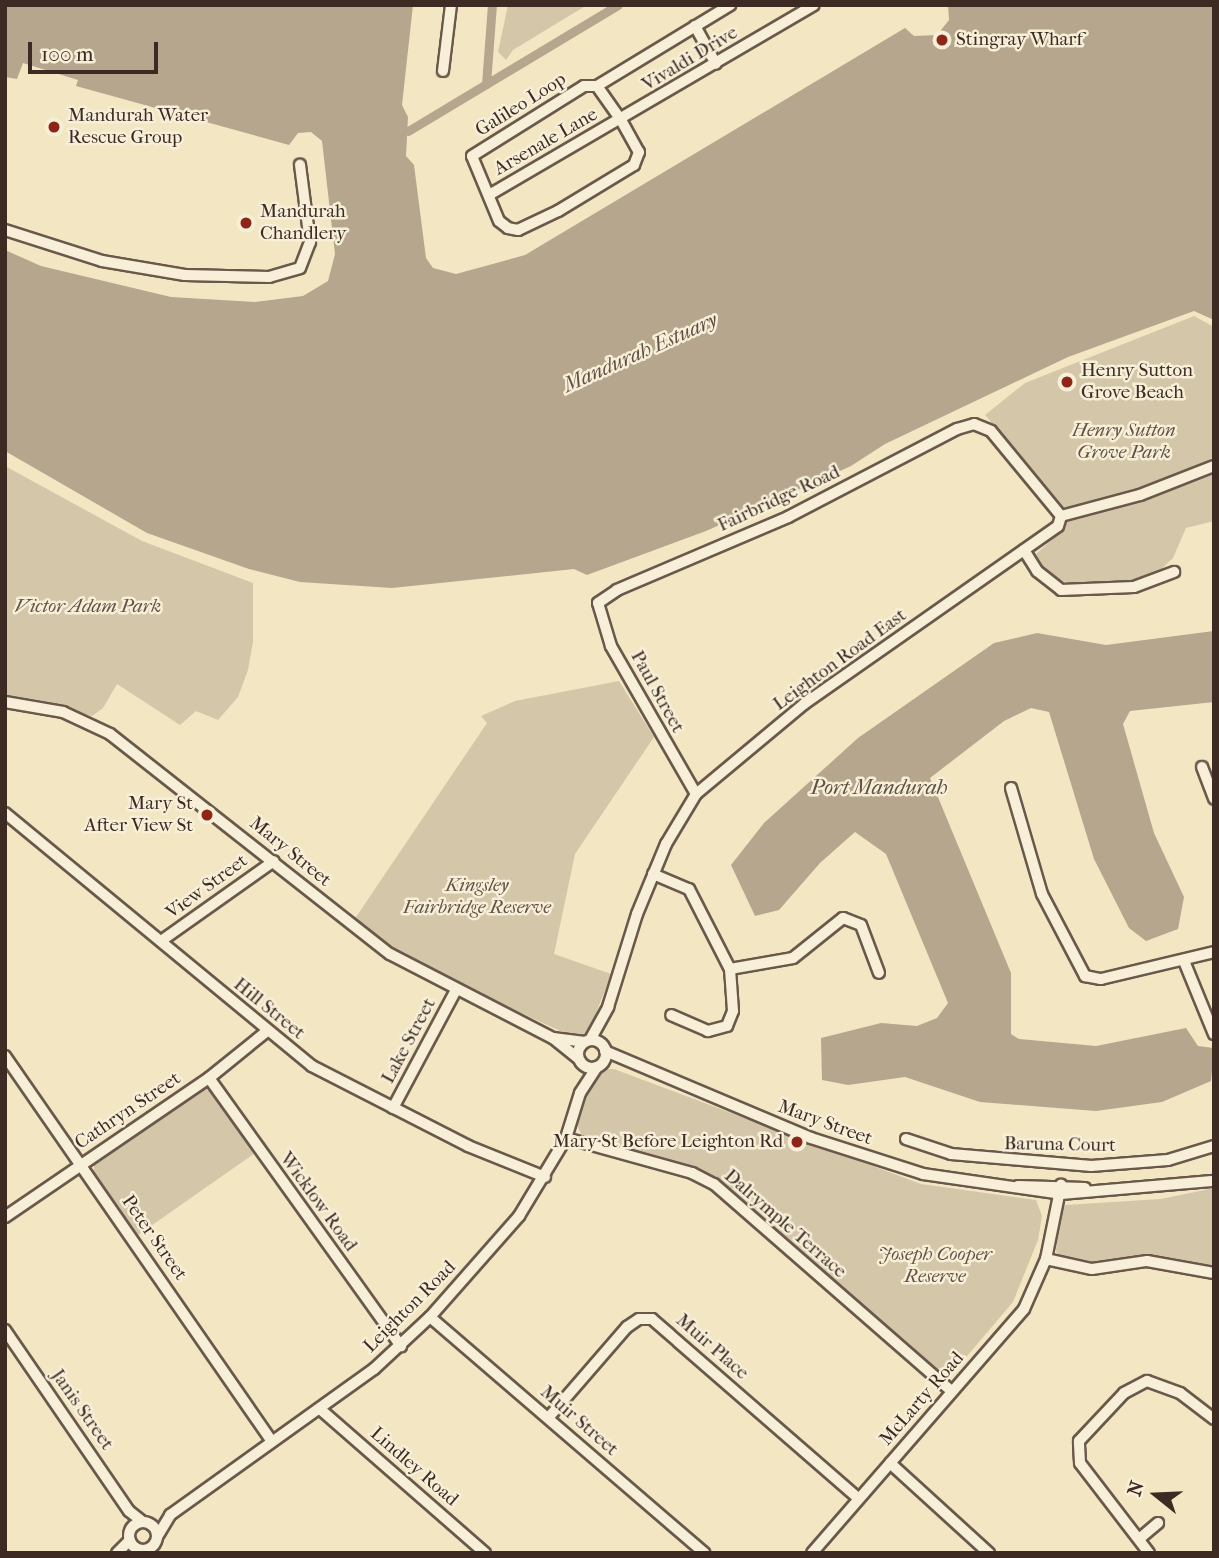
<!DOCTYPE html>
<html>
<head>
<meta charset="utf-8">
<style>
	body { margin:0 }
	#map { position:relative; width:1219px; height:1558px; overflow:hidden; background:#f3e6c3; font-family:"IM FELL French Canon",serif }
	div>[style] { position:absolute }
	[style*='--x'] { left:calc(var(--x)*1px); top:calc(var(--y)*1px); width:calc(var(--w)*1px); rotate:calc(var(--a)*1deg) }
	.green>* { inset:0; background:#d4c6a8 }
	.water>* { inset:0; background:#b5a68d }
	.canal>* { height:9px; margin:-4.5px; padding:0 4.5px; transform-origin:4.5px; border-radius:4.5px; background:#b5a68d }
	.roads { filter:drop-shadow(2px 0 #6a594b) drop-shadow(-2px 0 #6a594b) drop-shadow(0 2px #6a594b) drop-shadow(0 -2px #6a594b) }
	.minor>* { height:10px; margin:-5px; padding:0 5px; transform-origin:5px; border-radius:5px; background:#f7efd8 }
	.minor>.ring { margin:-5px; padding:0; box-sizing:content-box; background:none; border:10px solid #f7efd8; border-radius:50% }
	.dots>* { width:19px; height:19px; translate:-50% -50%; box-sizing:border-box; border:4px solid #f7efd8; border-radius:50% }
	span { translate:-50% -50%; white-space:nowrap; text-align:center; line-height:1.15; -webkit-text-stroke:5px #f7efd8; paint-order:stroke }
	.poi-label { font-size:19px; color:#3c2a23 }
	.left { translate:0 -50%; text-align:left }
	.right { translate:-100% -50%; text-align:right }
	.street-label { font-size:19px; color:#3c2a23 }
	.park-label { font-size:19px; color:#625144; font-style:italic }
	.water-label { font-size:21px; color:#604f43; font-style:italic }
	.frame { position:absolute; inset:0; border:7px solid #3c2a23; pointer-events:none }
	.north { position:absolute; left:1121px; top:1460px; width:70px; height:70px; -webkit-text-stroke:5px #f7efd8; paint-order:stroke; rotate:288deg; font-size:19px; font-weight:700; line-height:28px; text-align:center; color:#3c2a23 }
	.north::after { content:''; display:block; margin:auto; width:24px; height:32px; background:#3c2a23; clip-path:polygon(50% 0,100% 100%,50% 72%,0 100%) }
	.scale { position:absolute; left:28px; top:42px; width:130px; height:32px; box-sizing:border-box; border:4px solid #3c2a23; border-top:0; padding-left:9px; font-size:21px; line-height:24px; white-space:nowrap; color:#3c2a23; -webkit-text-stroke:5px #f7efd8; paint-order:stroke }
</style>
</head>
<body>
<div id="map">
	<div class="green">
		<div style="clip-path:polygon(508px 5px,587px 5px,513px 50px,506px 60px,498px 52px)"></div>
		<div style="clip-path:polygon(1194px 316px,1214px 327px,1214px 521px,1186px 528px,1173px 558px,1153px 577px,1127px 584px,1074px 584px,1055px 579px,1042px 570px,1036px 554px,1062px 531px,1065px 508px,985px 415px,1025px 383px)"></div>
		<div style="clip-path:polygon(5px 466px,142px 541px,253px 583px,253px 642px,248px 670px,238px 697px,218px 720px,196px 711px,180px 725px,117px 684px,103px 708px,92px 716px,5px 695px)"></div>
		<div style="clip-path:polygon(619px 681px,654px 737px,575px 854px,554px 954px,611px 974px,589px 1032px,573px 1037px,410px 961px,354px 920px,487px 723px,481px 716px,515px 701px)"></div>
		<div style="clip-path:polygon(602px 1069px,614px 1069px,921px 1184px,1036px 1200px,1042px 1216px,1038px 1240px,1013px 1302px,962px 1362px,934px 1370px,712px 1177px,581px 1134px,576px 1123px,590px 1081px)"></div>
		<div style="clip-path:polygon(204px 1088px,215px 1094px,255px 1153px,138px 1235px,94px 1172px,94px 1162px)"></div>
		<div style="clip-path:polygon(1214px 1188px,1214px 1268px,1138px 1256px,1071px 1264px,1060px 1260px,1056px 1251px,1060px 1212px,1065px 1205px,1161px 1199px)"></div>
	</div>
	<div class="water">
		<div style="clip-path:polygon(5px 5px,413px 5px,402px 105px,408px 117px,406px 156px,414px 165px,426px 258px,433px 268px,456px 274px,525px 255px,905px 28px,914px 36px,937px 35px,949px 20px,948px 5px,1214px 5px,1214px 320px,1194px 311px,1068px 357px,885px 444px,851px 466px,706px 531px,587px 575px,574px 569px,392px 588px,300px 582px,249px 569px,147px 533px,5px 451px,5px 250px,41px 266px,171px 297px,255px 302px,303px 296px,328px 281px,335px 254px,322px 141px,311px 132px,298px 133px,289px 145px,76px 86px,78px 80px,23px 63px,17px 79px,5px 77px)"></div>
		<div style="clip-path:polygon(1214px 631px,1214px 702px,1130px 711px,1123px 724px,1154px 833px,1184px 897px,1178px 929px,1146px 941px,1129px 928px,1094px 859px,1049px 712px,1031px 708px,1004px 721px,930px 778px,1011px 973px,1011px 1034px,1019px 1039px,1096px 1046px,1186px 1028px,1198px 1046px,1214px 1048px,1211px 1081px,1162px 1102px,1096px 1111px,980px 1102px,905px 1077px,848px 1085px,822px 1080px,821px 1038px,881px 1023px,917px 1026px,937px 1018px,948px 1003px,886px 854px,855px 832px,820px 863px,779px 910px,755px 916px,731px 865px,764px 823px,858px 738px,994px 643px,1037px 633px,1106px 645px)"></div>
	</div>
	<div class="canal">
		<div style="--x:486;--y:84;--w:79;--a:-85.7"></div>
		<div style="--x:408;--y:131;--w:245;--a:-31"></div>
	</div>
	<div class="roads">
		<div class="minor">
			<div style="--x:695;--y:26;--w:43;--a:61.1"></div>
			<div style="--x:443;--y:71;--w:66;--a:-83.1"></div>
			<div style="--x:584;--y:86;--w:13;--a:0"></div>
			<div style="--x:597;--y:86;--w:42;--a:54.8"></div>
			<div style="--x:621;--y:120;--w:37;--a:61"></div>
			<div style="--x:639;--y:152;--w:14;--a:111"></div>
			<div style="--x:634;--y:165;--w:89;--a:148.8"></div>
			<div style="--x:558;--y:211;--w:44;--a:154.6"></div>
			<div style="--x:518;--y:230;--w:10;--a:-169"></div>
			<div style="--x:508;--y:228;--w:11;--a:-142"></div>
			<div style="--x:499;--y:221;--w:70;--a:-112.6"></div>
			<div style="--x:472;--y:156;--w:132;--a:-32"></div>
			<div style="--x:597;--y:86;--w:156;--a:-31.3"></div>
			<div style="--x:489;--y:195;--w:376;--a:-30.3"></div>
			<div style="--x:5;--y:230;--w:102;--a:17.7"></div>
			<div style="--x:102;--y:261;--w:84;--a:9.6"></div>
			<div style="--x:185;--y:275;--w:84;--a:1.4"></div>
			<div style="--x:269;--y:277;--w:32;--a:-16"></div>
			<div style="--x:300;--y:268;--w:28;--a:-69"></div>
			<div style="--x:310;--y:242;--w:78;--a:-97.4"></div>
			<div style="--x:1061;--y:516;--w:82;--a:-14.9"></div>
			<div style="--x:1140;--y:495;--w:79;--a:-21.4"></div>
			<div style="--x:1024;--y:550;--w:25;--a:58"></div>
			<div style="--x:1037;--y:571;--w:31;--a:38"></div>
			<div style="--x:1061;--y:590;--w:73;--a:-2.4"></div>
			<div style="--x:1134;--y:587;--w:43;--a:-20.6"></div>
			<div style="--x:5;--y:702;--w:59;--a:9.8"></div>
			<div style="--x:63;--y:712;--w:52;--a:25.1"></div>
			<div style="--x:110;--y:734;--w:356;--a:38.2"></div>
			<div style="--x:390;--y:954;--w:183;--a:27.3"></div>
			<div style="--x:553;--y:1038;--w:32;--a:39"></div>
			<div style="--x:1202;--y:767;--w:34;--a:69"></div>
			<div style="--x:1011;--y:788;--w:110;--a:73.7"></div>
			<div style="--x:1042;--y:894;--w:93;--a:62.3"></div>
			<div style="--x:1085;--y:976;--w:16;--a:11"></div>
			<div style="--x:1101;--y:979;--w:116;--a:-13.4"></div>
			<div style="--x:696;--y:794;--w:171;--a:-119.9"></div>
			<div style="--x:611;--y:646;--w:45;--a:-106.8"></div>
			<div style="--x:598;--y:603;--w:23;--a:-34"></div>
			<div style="--x:617;--y:590;--w:186;--a:-23.1"></div>
			<div style="--x:788;--y:517;--w:191;--a:-27.5"></div>
			<div style="--x:957;--y:429;--w:18;--a:-16"></div>
			<div style="--x:974;--y:424;--w:18;--a:22"></div>
			<div style="--x:991;--y:431;--w:110;--a:50.5"></div>
			<div style="--x:5;--y:813;--w:398;--a:39.5"></div>
			<div style="--x:312;--y:1066;--w:175;--a:27.1"></div>
			<div style="--x:468;--y:1146;--w:83;--a:21.9"></div>
			<div style="--x:653;--y:874;--w:39;--a:23"></div>
			<div style="--x:689;--y:889;--w:90;--a:62.9"></div>
			<div style="--x:730;--y:969;--w:42;--a:85.9"></div>
			<div style="--x:733;--y:1011;--w:16;--a:112"></div>
			<div style="--x:727;--y:1026;--w:20;--a:165"></div>
			<div style="--x:708;--y:1031;--w:40;--a:-156.6"></div>
			<div style="--x:161;--y:941;--w:138;--a:-35.3"></div>
			<div style="--x:1184;--y:961;--w:79;--a:67.7"></div>
			<div style="--x:730;--y:969;--w:64;--a:-9.9"></div>
			<div style="--x:793;--y:958;--w:64;--a:-38.7"></div>
			<div style="--x:843;--y:918;--w:19;--a:21"></div>
			<div style="--x:861;--y:925;--w:51;--a:69.4"></div>
			<div style="--x:553;--y:1038;--w:32;--a:7"></div>
			<div class="ring" style="left:578px;top:1040px;width:18px;height:18px"></div>
			<div style="--x:590;--y:1040;--w:38;--a:-61"></div>
			<div style="--x:608;--y:1007;--w:97;--a:-72.7"></div>
			<div style="--x:637;--y:914;--w:76;--a:-67.5"></div>
			<div style="--x:666;--y:844;--w:58;--a:-59"></div>
			<div style="--x:696;--y:794;--w:141;--a:-39.8"></div>
			<div style="--x:804;--y:704;--w:310;--a:-35"></div>
			<div style="--x:1058;--y:526;--w:10;--a:-73"></div>
			<div style="--x:605;--y:1051;--w:224;--a:22.9"></div>
			<div style="--x:811;--y:1138;--w:118;--a:17.8"></div>
			<div style="--x:923;--y:1174;--w:139;--a:8.2"></div>
			<div style="--x:1061;--y:1194;--w:154;--a:-4.9"></div>
			<div style="--x:5;--y:1056;--w:469;--a:55.3"></div>
			<div style="--x:209;--y:1078;--w:330;--a:54.4"></div>
			<div style="--x:393;--y:1108;--w:134;--a:-61.9"></div>
			<div style="--x:566;--y:1138;--w:131;--a:15.5"></div>
			<div style="--x:692;--y:1173;--w:25;--a:27"></div>
			<div style="--x:714;--y:1184;--w:315;--a:41.1"></div>
			<div style="--x:906;--y:1139;--w:47;--a:18.4"></div>
			<div style="--x:951;--y:1154;--w:141;--a:4.9"></div>
			<div style="--x:1091;--y:1166;--w:77;--a:-4.5"></div>
			<div style="--x:1168;--y:1160;--w:48;--a:-16.9"></div>
			<div style="--x:1018;--y:1186;--w:67;--a:1.7"></div>
			<div style="--x:5;--y:1217;--w:247;--a:-34.3"></div>
			<div style="--x:209;--y:1078;--w:75;--a:-39"></div>
			<div style="--x:1046;--y:1259;--w:47;--a:12.3"></div>
			<div style="--x:1092;--y:1269;--w:56;--a:-8.3"></div>
			<div style="--x:1147;--y:1261;--w:68;--a:10.2"></div>
			<div style="--x:430;--y:1317;--w:362;--a:40.7"></div>
			<div style="--x:5;--y:1330;--w:219;--a:55.6"></div>
			<div style="--x:129;--y:1511;--w:16;--a:38"></div>
			<div style="--x:320;--y:1409;--w:219;--a:41.1"></div>
			<div style="--x:549;--y:1417;--w:119;--a:-49.1"></div>
			<div style="--x:627;--y:1327;--w:14;--a:-34"></div>
			<div style="--x:639;--y:1319;--w:13;--a:0"></div>
			<div style="--x:652;--y:1319;--w:274;--a:41"></div>
			<div style="--x:890;--y:1463;--w:134;--a:42.3"></div>
			<div class="ring" style="left:129px;top:1522px;width:18px;height:18px"></div>
			<div style="--x:157;--y:1537;--w:26;--a:-59"></div>
			<div style="--x:170;--y:1515;--w:251;--a:-35.6"></div>
			<div style="--x:374;--y:1369;--w:76;--a:-42.9"></div>
			<div style="--x:430;--y:1317;--w:135;--a:-48.6"></div>
			<div style="--x:519;--y:1216;--w:91;--a:-58.9"></div>
			<div style="--x:566;--y:1138;--w:47;--a:-72.7"></div>
			<div style="--x:580;--y:1093;--w:31;--a:-57"></div>
			<div style="--x:1139;--y:1539;--w:25;--a:-40"></div>
			<div style="--x:117;--y:1553;--w:18;--a:-45"></div>
			<div style="--x:812;--y:1553;--w:323;--a:-49"></div>
			<div style="--x:1024;--y:1309;--w:55;--a:-66.3"></div>
			<div style="--x:1046;--y:1259;--w:76;--a:-78.5"></div>
			<div style="--x:1149;--y:1553;--w:113;--a:-127.5"></div>
			<div style="--x:1080;--y:1463;--w:22;--a:-93"></div>
			<div style="--x:1079;--y:1441;--w:66;--a:-46.8"></div>
			<div style="--x:1124;--y:1393;--w:26;--a:-28"></div>
			<div style="--x:1147;--y:1381;--w:35;--a:20"></div>
			<div style="--x:1180;--y:1393;--w:43;--a:37.4"></div>
		</div>
	</div>
	<div class="dots">
		<div style="left:942px;top:40px;background:#8f2418"></div>
		<div style="left:54px;top:127px;background:#8f2418"></div>
		<div style="left:246px;top:223px;background:#8f2418"></div>
		<div style="left:1067px;top:382px;background:#8f2418"></div>
		<div style="left:207px;top:815px;background:#8f2418"></div>
		<div style="left:797px;top:1142px;background:#8f2418"></div>
	</div>
	<div class="poi-label">
		<span class="left" style="left:956px;top:40px">Stingray Wharf</span>
		<span class="left" style="left:68px;top:127px">Mandurah Water<br>Rescue Group</span>
		<span class="left" style="left:260px;top:223px">Mandurah<br>Chandlery</span>
		<span class="left" style="left:1081px;top:382px">Henry Sutton<br>Grove Beach</span>
		<span class="right" style="left:193px;top:815px">Mary St<br>After View St</span>
		<span class="right" style="left:783px;top:1142px">Mary St Before Leighton Rd</span>
	</div>
	<div class="street-label">
		<span style="left:690px;top:59px;rotate:-31deg">Vivaldi Drive</span>
		<span style="left:521px;top:105px;rotate:-32deg">Galileo Loop</span>
		<span style="left:546px;top:142px;rotate:-30deg">Arsenale Lane</span>
		<span style="left:779px;top:499px;rotate:-25deg">Fairbridge Road</span>
		<span style="left:840px;top:660px;rotate:-36deg">Leighton Road East</span>
		<span style="left:657px;top:692px;rotate:61deg">Paul Street</span>
		<span style="left:290px;top:852px;rotate:39deg">Mary Street</span>
		<span style="left:207px;top:887px;rotate:-36deg">View Street</span>
		<span style="left:269px;top:1009px;rotate:39deg">Hill Street</span>
		<span style="left:409px;top:1041px;rotate:-62deg">Lake Street</span>
		<span style="left:128px;top:1111px;rotate:-34deg">Cathryn Street</span>
		<span style="left:825px;top:1123px;rotate:20deg">Mary Street</span>
		<span style="left:1060px;top:1145px;rotate:1deg">Baruna Court</span>
		<span style="left:318px;top:1202px;rotate:54deg">Wicklow Road</span>
		<span style="left:785px;top:1224px;rotate:41deg">Dalrymple Terrace</span>
		<span style="left:154px;top:1238px;rotate:55deg">Peter Street</span>
		<span style="left:410px;top:1307px;rotate:-45deg">Leighton Road</span>
		<span style="left:712px;top:1347px;rotate:41deg">Muir Place</span>
		<span style="left:922px;top:1399px;rotate:-49deg">McLarty Road</span>
		<span style="left:82px;top:1410px;rotate:55deg">Janis Street</span>
		<span style="left:579px;top:1421px;rotate:41deg">Muir Street</span>
		<span style="left:414px;top:1467px;rotate:41deg">Lindley Road</span>
	</div>
	<div class="park-label">
		<span style="left:1124px;top:442px">Henry Sutton<br>Grove Park</span>
		<span style="left:88px;top:607px">Victor Adam Park</span>
		<span style="left:477px;top:897px">Kingsley<br>Fairbridge Reserve</span>
		<span style="left:935px;top:1266px">Joseph Cooper<br>Reserve</span>
	</div>
	<div class="water-label">
		<span style="left:640px;top:352px;rotate:-24deg">Mandurah Estuary</span>
		<span style="left:879px;top:787px">Port Mandurah</span>
	</div>
	<div class="frame"></div>
	<div class="north">N</div>
	<div class="scale">100 m</div>
</div>
</body>
</html>
